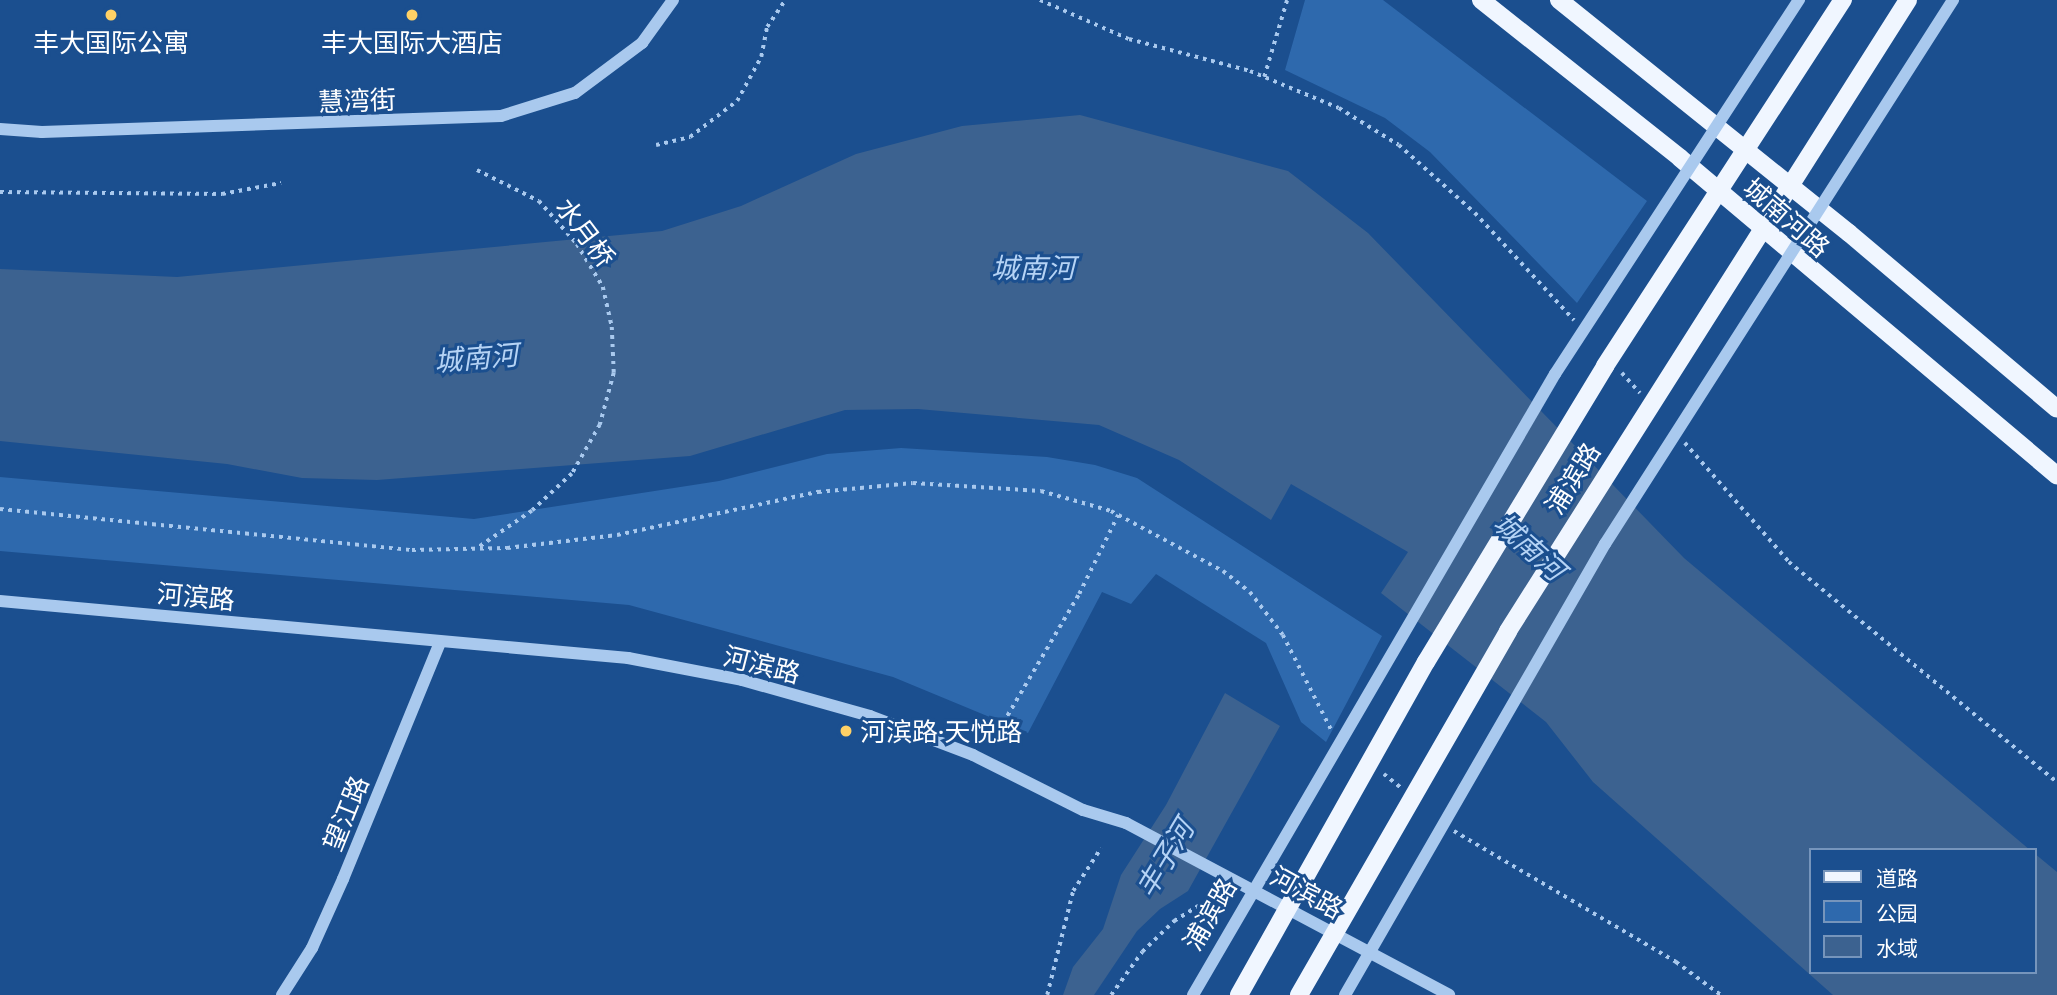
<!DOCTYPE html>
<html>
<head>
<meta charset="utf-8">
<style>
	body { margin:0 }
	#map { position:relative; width:2057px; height:995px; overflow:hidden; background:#1b4f8f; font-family:Commissioner,"Noto Sans SC",sans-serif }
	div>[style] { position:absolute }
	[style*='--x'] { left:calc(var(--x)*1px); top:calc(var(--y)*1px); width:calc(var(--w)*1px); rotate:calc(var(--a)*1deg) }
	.green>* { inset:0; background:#2e69ad }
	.water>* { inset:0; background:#3c6290 }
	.path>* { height:3.5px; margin-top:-1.75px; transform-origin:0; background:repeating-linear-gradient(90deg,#a9c9ee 0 3.5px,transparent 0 8.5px) }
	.minor>* { height:12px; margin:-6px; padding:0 6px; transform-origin:6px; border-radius:6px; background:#a9c9ee }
	.major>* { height:18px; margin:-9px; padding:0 9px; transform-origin:9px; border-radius:9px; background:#f0f6ff }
	.minor-bridge>* { height:12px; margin:-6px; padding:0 6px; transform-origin:6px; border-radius:6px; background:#a9c9ee }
	.major-bridge>* { height:18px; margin:-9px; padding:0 9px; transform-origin:9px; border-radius:9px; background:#f0f6ff }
	.dots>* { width:19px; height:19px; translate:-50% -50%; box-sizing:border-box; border:4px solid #1b4f8f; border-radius:50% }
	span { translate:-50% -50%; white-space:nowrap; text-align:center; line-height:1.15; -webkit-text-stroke:6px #1b4f8f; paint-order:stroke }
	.poi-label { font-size:26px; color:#fff }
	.left { translate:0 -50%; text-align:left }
	.street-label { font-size:26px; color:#fff }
	.water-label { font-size:28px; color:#b5d3f5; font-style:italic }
	.legend { position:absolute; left:1809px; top:848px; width:228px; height:126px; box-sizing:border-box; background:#1b4f8f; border:2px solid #7695bc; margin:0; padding:9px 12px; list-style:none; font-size:21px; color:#fff }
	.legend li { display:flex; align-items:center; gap:14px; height:35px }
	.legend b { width:35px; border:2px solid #7695bc }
</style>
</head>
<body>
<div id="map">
	<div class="green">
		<div style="clip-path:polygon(1305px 0,1383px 0,1647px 201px,1577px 303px,1430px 152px,1385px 118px,1285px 70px)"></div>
		<div style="clip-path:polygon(901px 448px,1047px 457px,1095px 465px,1137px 478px,1382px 636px,1326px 742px,1301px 722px,1266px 643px,1156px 574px,1131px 604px,1102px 592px,1028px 733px,893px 677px,629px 605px,0 551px,0 477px,474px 519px,719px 481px,827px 454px)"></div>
	</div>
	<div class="water">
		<div style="clip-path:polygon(1080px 115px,1288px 171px,1368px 233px,1684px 558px,2030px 850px,1810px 850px,1810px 972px,2034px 972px,2034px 853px,2057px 872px,2057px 995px,1833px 995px,1593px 782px,1546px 722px,1381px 593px,1408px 552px,1291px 484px,1271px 520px,1179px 460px,1099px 425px,918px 409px,845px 410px,690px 456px,377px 480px,302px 478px,227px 464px,0 441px,0 269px,177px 277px,662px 231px,741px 206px,856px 154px,962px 126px)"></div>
		<div style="clip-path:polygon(1225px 693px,1280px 726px,1188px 891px,1160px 909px,1137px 931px,1094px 995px,1063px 995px,1073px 967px,1103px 929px,1121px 875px,1166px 805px)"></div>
	</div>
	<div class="path">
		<div style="--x:1040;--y:0;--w:97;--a:23.7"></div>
		<div style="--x:1129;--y:39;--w:125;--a:14.8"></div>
		<div style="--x:1250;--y:71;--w:96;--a:22.6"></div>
		<div style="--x:1339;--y:108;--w:70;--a:31.7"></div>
		<div style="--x:1399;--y:145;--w:102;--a:41.8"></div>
		<div style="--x:1475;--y:213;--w:146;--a:47.2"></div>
		<div style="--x:1264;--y:77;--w:80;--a:-73.4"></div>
		<div style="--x:656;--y:145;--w:35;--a:-13"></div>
		<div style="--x:690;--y:137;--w:59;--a:-37.5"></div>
		<div style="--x:737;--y:101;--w:50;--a:-61.4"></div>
		<div style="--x:761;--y:57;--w:31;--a:-79"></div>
		<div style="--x:767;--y:27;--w:32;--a:-56"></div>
		<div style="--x:477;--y:170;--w:69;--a:26.6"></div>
		<div style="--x:539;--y:201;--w:57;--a:48.5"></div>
		<div style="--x:577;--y:244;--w:50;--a:58.8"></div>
		<div style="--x:603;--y:287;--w:41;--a:77.3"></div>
		<div style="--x:612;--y:327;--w:46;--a:87.5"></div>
		<div style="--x:614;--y:373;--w:54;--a:105.1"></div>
		<div style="--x:600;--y:425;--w:56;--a:119.7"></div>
		<div style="--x:572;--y:474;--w:54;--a:137.2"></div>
		<div style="--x:532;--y:511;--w:65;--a:145.6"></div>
		<div style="--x:0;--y:192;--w:222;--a:0.5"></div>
		<div style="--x:222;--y:194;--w:60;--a:-10.6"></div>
		<div style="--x:1622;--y:373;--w:27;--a:48"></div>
		<div style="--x:1685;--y:443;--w:158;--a:48.8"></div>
		<div style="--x:1789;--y:562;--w:347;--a:39.4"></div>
		<div style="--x:0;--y:509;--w:414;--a:5.7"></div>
		<div style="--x:412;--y:550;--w:95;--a:-1.2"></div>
		<div style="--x:507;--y:548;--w:111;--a:-6.7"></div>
		<div style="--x:617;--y:535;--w:206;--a:-12.1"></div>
		<div style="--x:818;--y:492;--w:95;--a:-5.4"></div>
		<div style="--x:913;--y:483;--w:128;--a:3.6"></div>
		<div style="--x:1041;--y:491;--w:73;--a:15.9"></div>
		<div style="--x:1111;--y:511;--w:127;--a:28.2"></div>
		<div style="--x:1223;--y:571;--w:34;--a:38"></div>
		<div style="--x:1250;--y:592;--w:54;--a:52.5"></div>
		<div style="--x:1283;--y:635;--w:108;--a:63"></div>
		<div style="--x:1003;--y:723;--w:150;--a:-59.5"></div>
		<div style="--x:1079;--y:594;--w:88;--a:-63.7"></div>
		<div style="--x:1384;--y:774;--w:21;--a:39"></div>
		<div style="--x:1454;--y:831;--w:258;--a:30.5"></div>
		<div style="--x:1676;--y:962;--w:56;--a:36.3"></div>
		<div style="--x:1047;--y:995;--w:107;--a:-76"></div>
		<div style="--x:1073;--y:891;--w:51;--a:-56.9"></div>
		<div style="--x:1111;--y:995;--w:53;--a:-54.2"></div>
		<div style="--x:1142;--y:952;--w:45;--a:-44.1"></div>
		<div style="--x:1174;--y:921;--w:32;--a:-32"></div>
	</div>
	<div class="minor">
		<div style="--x:0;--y:129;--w:42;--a:4.1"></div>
		<div style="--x:42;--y:132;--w:459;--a:-2"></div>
		<div style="--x:501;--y:116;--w:77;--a:-17.3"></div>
		<div style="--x:575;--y:93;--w:84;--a:-36.7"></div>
		<div style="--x:642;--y:43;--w:53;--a:-54.2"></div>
		<div style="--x:0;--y:601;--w:631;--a:5.19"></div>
		<div style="--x:628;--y:658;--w:116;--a:10.9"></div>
		<div style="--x:742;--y:680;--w:133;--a:15.7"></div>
		<div style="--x:870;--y:716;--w:110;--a:20.7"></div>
		<div style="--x:973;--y:755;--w:123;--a:26.6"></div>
		<div style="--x:1083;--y:810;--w:45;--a:16.8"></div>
		<div style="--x:1126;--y:823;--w:366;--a:28"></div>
		<div style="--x:282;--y:995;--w:56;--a:-57.4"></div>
		<div style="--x:312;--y:948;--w:76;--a:-65.8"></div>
		<div style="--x:343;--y:879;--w:256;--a:-67.7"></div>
	</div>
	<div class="major">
		<div style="--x:1481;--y:0;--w:254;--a:38.4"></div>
		<div style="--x:1680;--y:158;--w:493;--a:40.1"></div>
		<div style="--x:1559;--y:0;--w:372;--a:38.8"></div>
		<div style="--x:1849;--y:233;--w:272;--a:40.2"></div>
	</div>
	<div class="minor-bridge">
		<div style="--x:1193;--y:995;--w:719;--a:-59.76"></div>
		<div style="--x:1555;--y:374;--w:447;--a:-56.9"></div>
		<div style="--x:1345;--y:995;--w:521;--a:-60.04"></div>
		<div style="--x:1605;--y:544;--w:646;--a:-57.39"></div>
	</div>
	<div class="major-bridge">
		<div style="--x:1239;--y:995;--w:382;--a:-60.7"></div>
		<div style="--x:1426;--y:662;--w:346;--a:-58.8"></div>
		<div style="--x:1605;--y:366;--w:437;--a:-57"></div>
		<div style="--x:1299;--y:995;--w:420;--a:-60.1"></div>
		<div style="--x:1508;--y:631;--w:747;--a:-57.63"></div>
	</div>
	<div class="dots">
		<div style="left:111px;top:15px;background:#ffd166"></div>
		<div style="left:412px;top:15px;background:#ffd166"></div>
		<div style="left:846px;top:731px;background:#ffd166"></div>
	</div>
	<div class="poi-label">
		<span style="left:111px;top:42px">丰大国际公寓</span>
		<span style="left:412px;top:42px">丰大国际大酒店</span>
		<span class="left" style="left:860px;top:731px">河滨路·天悦路</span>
	</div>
	<div class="street-label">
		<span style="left:357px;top:100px;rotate:-2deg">慧湾街</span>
		<span style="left:1787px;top:217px;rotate:41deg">城南河路</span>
		<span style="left:586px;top:232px;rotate:53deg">水月桥</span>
		<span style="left:1572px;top:478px;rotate:-58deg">浦滨路</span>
		<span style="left:196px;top:596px;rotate:5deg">河滨路</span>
		<span style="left:762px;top:664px;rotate:14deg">河滨路</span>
		<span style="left:345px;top:813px;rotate:-68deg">望江路</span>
		<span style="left:1307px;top:892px;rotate:29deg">河滨路</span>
		<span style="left:1209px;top:914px;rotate:-60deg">浦滨路</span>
	</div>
	<div class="water-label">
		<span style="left:1033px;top:267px">城南河</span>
		<span style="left:476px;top:357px;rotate:-5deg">城南河</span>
		<span style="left:1530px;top:546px;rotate:42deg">城南河</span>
		<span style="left:1164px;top:858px;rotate:-59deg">丰子河</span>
	</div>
	<ul class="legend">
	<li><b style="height:9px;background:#f0f6ff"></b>道路</li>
	<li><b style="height:19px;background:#2e69ad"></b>公园</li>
	<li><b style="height:19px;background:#3c6290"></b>水域</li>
	</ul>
</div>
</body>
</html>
